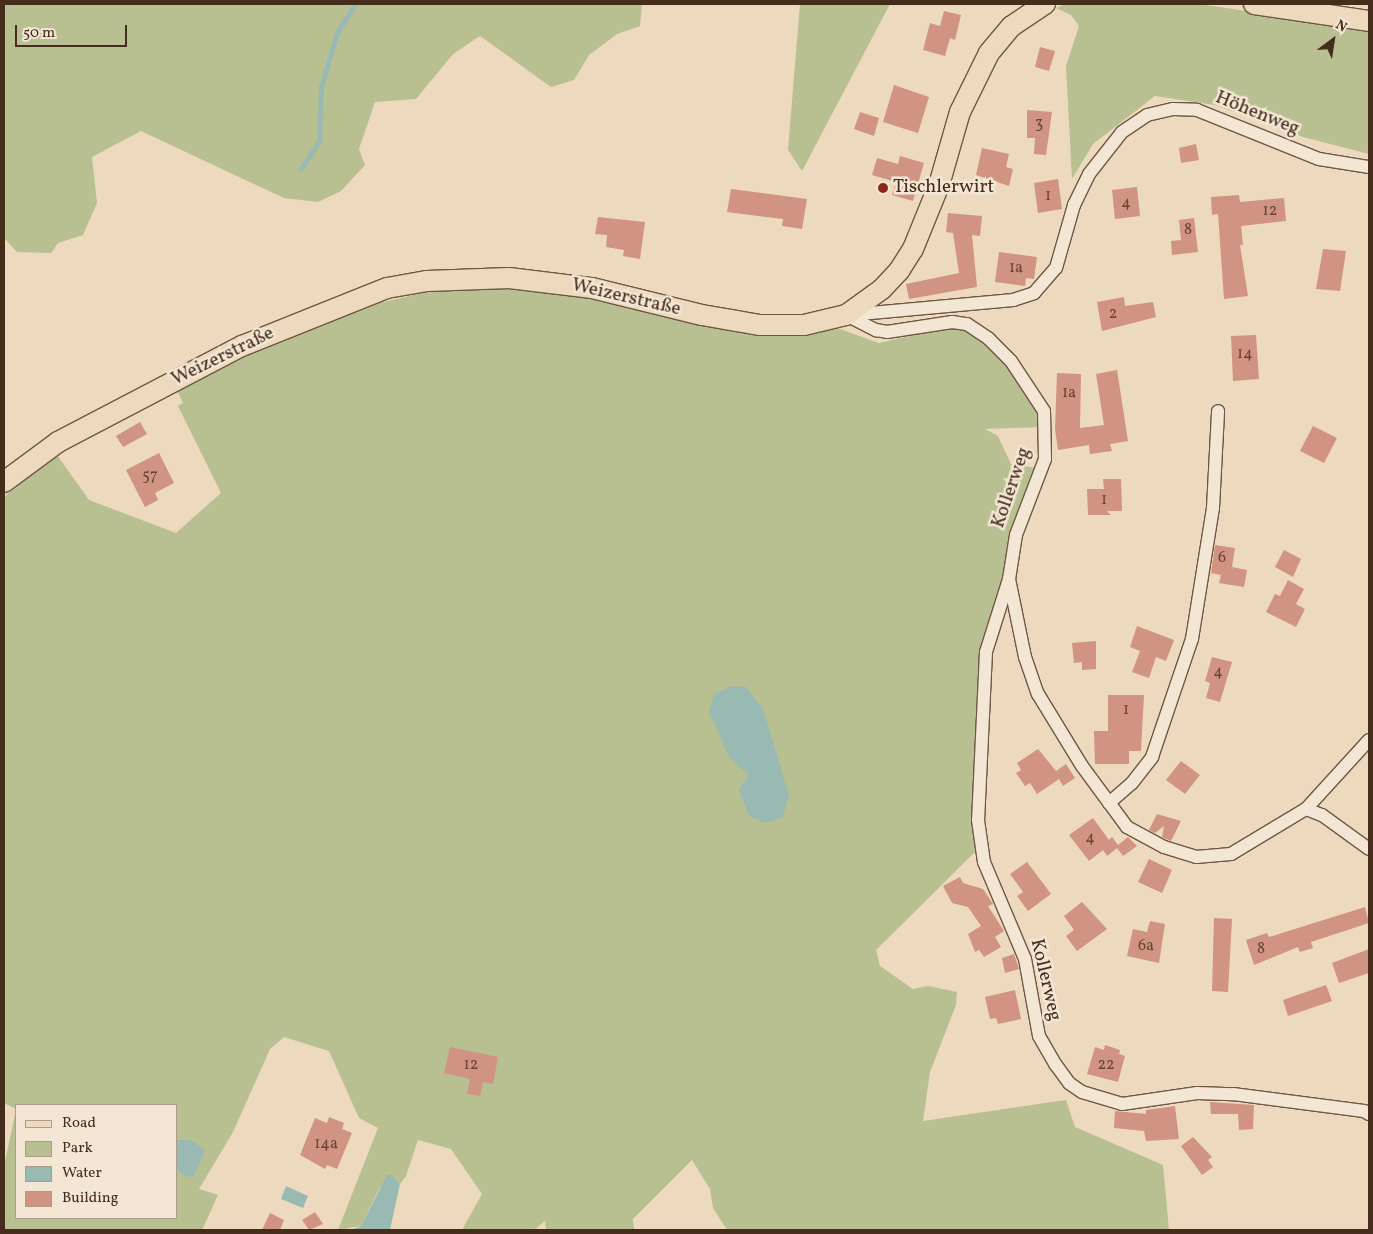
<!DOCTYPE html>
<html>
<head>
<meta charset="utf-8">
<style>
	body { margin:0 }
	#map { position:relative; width:1373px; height:1234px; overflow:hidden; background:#edd9bd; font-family:Vollkorn,serif }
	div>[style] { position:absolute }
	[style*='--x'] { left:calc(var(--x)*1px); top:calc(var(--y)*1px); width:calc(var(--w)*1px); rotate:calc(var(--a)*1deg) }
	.green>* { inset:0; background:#b8bf91 }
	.water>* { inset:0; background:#99bab2 }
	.stream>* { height:4.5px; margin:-2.25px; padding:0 2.25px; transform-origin:2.25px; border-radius:2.25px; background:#99bab2 }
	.building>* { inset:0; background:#d19382 }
	.roads { filter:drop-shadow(1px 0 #6f5744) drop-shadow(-1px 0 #6f5744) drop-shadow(0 1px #6f5744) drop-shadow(0 -1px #6f5744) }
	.street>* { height:12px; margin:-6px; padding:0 6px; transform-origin:6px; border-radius:6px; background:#f3e6d4 }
	.primary>* { height:20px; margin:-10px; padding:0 10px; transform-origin:10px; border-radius:10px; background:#edd9bd }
	.dots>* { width:14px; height:14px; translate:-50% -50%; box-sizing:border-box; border:2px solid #f3e6d4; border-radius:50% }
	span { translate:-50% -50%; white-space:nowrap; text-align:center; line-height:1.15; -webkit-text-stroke:5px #f3e6d4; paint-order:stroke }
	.number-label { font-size:16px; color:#684635 }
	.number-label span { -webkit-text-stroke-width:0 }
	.street-label { font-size:19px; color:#452c1b }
	.poi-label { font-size:19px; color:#452c1b }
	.left { translate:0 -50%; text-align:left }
	.frame { position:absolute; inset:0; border:5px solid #452c1b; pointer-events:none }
	.legend { position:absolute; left:15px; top:1104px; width:162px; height:115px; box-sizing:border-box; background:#f3e6d4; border:1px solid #ad9c8a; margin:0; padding:6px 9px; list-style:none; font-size:15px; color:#452c1b }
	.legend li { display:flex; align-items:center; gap:10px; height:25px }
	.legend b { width:25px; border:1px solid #ad9c8a }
	.north { position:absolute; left:1308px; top:15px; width:50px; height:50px; -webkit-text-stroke:4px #f3e6d4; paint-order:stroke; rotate:31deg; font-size:14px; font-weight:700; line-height:20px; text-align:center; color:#452c1b }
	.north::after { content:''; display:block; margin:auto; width:18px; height:22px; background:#452c1b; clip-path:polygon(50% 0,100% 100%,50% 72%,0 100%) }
	.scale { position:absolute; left:15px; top:25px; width:112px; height:22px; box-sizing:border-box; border:2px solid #452c1b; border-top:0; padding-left:6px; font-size:15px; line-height:18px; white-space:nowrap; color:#452c1b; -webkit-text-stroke:4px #f3e6d4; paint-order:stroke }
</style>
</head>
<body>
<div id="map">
	<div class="green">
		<div style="clip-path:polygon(4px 4px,642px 4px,640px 26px,617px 34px,589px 55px,574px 80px,551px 87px,480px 36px,453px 54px,416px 99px,375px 102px,359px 149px,365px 165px,341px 191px,318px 202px,284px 198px,141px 131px,92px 157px,97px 203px,83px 235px,58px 243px,51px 253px,17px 252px,4px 238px)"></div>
		<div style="clip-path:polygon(800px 4px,890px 4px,802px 171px,788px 150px)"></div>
		<div style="clip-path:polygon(1066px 4px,1199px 4px,1369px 29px,1369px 154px,1303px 137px,1215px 105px,1155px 96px,1093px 144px,1072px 179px,1066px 66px,1079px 26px,1071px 15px,1056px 8px)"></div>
		<div style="clip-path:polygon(evenodd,481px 287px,557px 291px,799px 335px,837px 328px,879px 343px,947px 327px,961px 327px,996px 351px,1035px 402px,1042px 427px,985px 429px,998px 436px,1011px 464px,1037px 468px,981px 652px,975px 756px,977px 850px,876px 950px,880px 966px,913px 989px,928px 986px,957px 992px,956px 1005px,930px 1072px,923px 1121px,1066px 1100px,1075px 1127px,1163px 1165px,1169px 1230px,727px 1230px,713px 1208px,710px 1189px,692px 1160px,633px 1219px,634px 1230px,546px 1230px,545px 1221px,534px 1230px,462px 1230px,482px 1194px,451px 1149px,418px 1140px,406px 1176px,400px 1184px,393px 1175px,379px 1189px,361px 1226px,338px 1230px,378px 1128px,359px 1118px,329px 1051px,284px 1037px,270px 1049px,233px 1132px,199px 1189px,218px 1195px,202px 1230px,4px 1230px,4px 1166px,16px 1110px,16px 1218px,176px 1218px,176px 1169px,185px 1176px,190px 1139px,176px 1140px,176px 1105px,16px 1105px,16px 1109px,4px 1103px,4px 497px,57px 455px,89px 500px,176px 533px,221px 493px,178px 406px,183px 403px,177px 390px,291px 334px,362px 307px,422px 293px,481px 287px,763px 709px,771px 742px,739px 789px,748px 775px,763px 709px)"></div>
	</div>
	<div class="water">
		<div style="clip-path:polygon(732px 686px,746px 687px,763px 709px,789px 795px,783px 817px,765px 823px,749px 816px,739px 789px,748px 775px,729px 757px,709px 712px,714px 694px)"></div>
		<div style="clip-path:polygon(190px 1139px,205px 1151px,193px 1177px,185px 1176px,176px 1169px,176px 1140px)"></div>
		<div style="clip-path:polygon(387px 1175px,393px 1175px,400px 1184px,390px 1230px,351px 1230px,361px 1226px)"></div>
		<div style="clip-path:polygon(286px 1186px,308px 1196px,303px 1208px,281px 1199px)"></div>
	</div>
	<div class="stream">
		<div style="--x:301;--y:169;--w:33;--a:-57"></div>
		<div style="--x:319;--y:141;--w:54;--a:-87.9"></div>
		<div style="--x:321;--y:87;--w:56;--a:-73.5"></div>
		<div style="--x:337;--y:33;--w:34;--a:-58"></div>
	</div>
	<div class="building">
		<div style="clip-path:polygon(944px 11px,961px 15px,955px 40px,950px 38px,945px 56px,923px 50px,930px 23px,940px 26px)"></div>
		<div style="clip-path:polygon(1040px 47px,1055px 51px,1049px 71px,1035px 67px)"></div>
		<div style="clip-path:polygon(894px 85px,929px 97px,918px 133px,883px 122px)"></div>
		<div style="clip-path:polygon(1027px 110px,1052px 112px,1046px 155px,1034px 154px,1035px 138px,1027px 138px)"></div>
		<div style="clip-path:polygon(860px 112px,879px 118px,874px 136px,854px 129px)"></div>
		<div style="clip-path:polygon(1196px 144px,1199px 160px,1181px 163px,1179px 148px)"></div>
		<div style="clip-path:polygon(982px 148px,1009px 154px,1006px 167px,1013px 169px,1009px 186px,976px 175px)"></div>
		<div style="clip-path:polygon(900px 156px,924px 163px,913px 201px,892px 195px,896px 182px,872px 175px,877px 158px,898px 164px)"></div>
		<div style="clip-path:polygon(1058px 179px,1062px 209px,1038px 213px,1034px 183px)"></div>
		<div style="clip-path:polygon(1137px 187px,1140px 216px,1115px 219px,1112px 190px)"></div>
		<div style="clip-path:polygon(731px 189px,807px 199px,802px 229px,782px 226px,783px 219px,727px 212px)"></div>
		<div style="clip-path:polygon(1239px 195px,1240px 202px,1284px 198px,1286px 221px,1241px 226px,1243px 245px,1240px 245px,1248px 296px,1224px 299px,1218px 214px,1212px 215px,1211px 197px)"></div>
		<div style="clip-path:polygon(948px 213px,982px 216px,980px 236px,972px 235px,977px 287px,909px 299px,906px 284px,959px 273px,953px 233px,946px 232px)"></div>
		<div style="clip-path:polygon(598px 217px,645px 222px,640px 259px,623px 256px,624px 250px,606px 247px,607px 235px,595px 234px)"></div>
		<div style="clip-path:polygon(1194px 218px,1198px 252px,1172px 255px,1171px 241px,1181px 240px,1179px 220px)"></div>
		<div style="clip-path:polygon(1323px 249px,1346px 251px,1340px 291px,1316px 289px)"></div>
		<div style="clip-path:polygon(999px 252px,1037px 257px,1034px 279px,1026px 278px,1025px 286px,995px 282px)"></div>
		<div style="clip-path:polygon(1124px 297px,1125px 306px,1153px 302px,1156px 317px,1102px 331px,1097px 302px)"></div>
		<div style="clip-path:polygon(1256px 335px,1259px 379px,1233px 381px,1231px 336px)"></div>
		<div style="clip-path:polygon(1117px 370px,1128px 441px,1110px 444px,1112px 451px,1090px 454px,1089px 445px,1058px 450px,1055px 429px,1057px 373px,1081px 374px,1080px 428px,1104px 425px,1096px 374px)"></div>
		<div style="clip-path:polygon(140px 422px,147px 434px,123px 447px,116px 436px)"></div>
		<div style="clip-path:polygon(1313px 426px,1337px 438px,1324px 463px,1300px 451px)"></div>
		<div style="clip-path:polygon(159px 453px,174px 483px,155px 493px,158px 500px,145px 507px,126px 470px)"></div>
		<div style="clip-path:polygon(1103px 479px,1121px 479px,1122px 511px,1107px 511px,1111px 515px,1088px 515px,1087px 489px,1104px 489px)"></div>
		<div style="clip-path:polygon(1215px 545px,1235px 548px,1232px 567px,1247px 570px,1244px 587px,1219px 583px,1221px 575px,1211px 573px)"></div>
		<div style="clip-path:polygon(1284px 550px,1301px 559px,1293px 577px,1275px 567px)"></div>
		<div style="clip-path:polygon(1288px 580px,1304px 589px,1296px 604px,1305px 609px,1296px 627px,1266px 612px,1275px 594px,1280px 596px)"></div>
		<div style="clip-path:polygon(1137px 626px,1174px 640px,1166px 661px,1156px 657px,1149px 678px,1132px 672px,1140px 651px,1130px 647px)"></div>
		<div style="clip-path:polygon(1096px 641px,1096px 669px,1082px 670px,1082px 662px,1074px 663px,1072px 643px)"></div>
		<div style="clip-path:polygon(1212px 657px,1232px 662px,1220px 702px,1206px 698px,1210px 683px,1205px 681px)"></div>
		<div style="clip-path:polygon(1108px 695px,1144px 695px,1141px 751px,1129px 751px,1129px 764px,1095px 764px,1094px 731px,1108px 731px)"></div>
		<div style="clip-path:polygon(1038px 749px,1056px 771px,1066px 764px,1075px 778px,1063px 786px,1059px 779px,1037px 794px,1030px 783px,1025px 786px,1016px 773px,1021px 770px,1017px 763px)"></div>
		<div style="clip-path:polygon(1181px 761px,1200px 775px,1185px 794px,1166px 780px)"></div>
		<div style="clip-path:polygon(1157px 814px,1181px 821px,1171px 841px,1162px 837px,1164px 826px,1155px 833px,1149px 830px)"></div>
		<div style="clip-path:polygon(1093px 818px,1109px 840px,1112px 837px,1118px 845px,1128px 837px,1137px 846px,1123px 856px,1117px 848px,1107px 856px,1103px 850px,1089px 861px,1069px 835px)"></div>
		<div style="clip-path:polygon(1149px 859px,1172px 870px,1162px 893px,1138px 882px)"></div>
		<div style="clip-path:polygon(1027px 862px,1051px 894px,1028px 911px,1017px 896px,1023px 892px,1010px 874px)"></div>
		<div style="clip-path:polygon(960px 877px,963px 883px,983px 889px,993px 904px,988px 906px,1004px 931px,995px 937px,1001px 947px,984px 957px,979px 950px,975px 952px,968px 934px,981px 926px,968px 907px,952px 903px,943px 886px)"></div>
		<div style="clip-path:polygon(1082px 902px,1107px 929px,1077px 951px,1066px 936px,1074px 930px,1064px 916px)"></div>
		<div style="clip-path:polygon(1365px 907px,1369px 923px,1311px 942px,1313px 948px,1300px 952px,1298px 947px,1254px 965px,1246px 940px,1267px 933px,1269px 937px)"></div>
		<div style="clip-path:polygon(1214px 918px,1232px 919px,1228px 992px,1212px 991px)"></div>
		<div style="clip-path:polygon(1150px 921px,1165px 924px,1159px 963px,1127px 956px,1133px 929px,1147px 932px)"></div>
		<div style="clip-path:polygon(1369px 949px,1369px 973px,1339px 983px,1332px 963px)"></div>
		<div style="clip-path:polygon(1014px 954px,1019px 969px,1005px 973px,1002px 958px)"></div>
		<div style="clip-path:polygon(1326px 985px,1332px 1001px,1288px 1016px,1283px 1000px)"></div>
		<div style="clip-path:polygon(1015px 990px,1021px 1019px,998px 1024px,996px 1018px,990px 1019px,985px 997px)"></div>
		<div style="clip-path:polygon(1105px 1045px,1120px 1050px,1119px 1054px,1125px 1056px,1118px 1082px,1087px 1074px,1095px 1047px,1104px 1050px)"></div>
		<div style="clip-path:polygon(450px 1047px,498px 1057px,493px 1084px,483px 1082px,480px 1096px,467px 1094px,470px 1079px,444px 1073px)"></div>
		<div style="clip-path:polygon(1210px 1102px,1254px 1105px,1253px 1129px,1239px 1130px,1238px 1114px,1211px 1114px)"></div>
		<div style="clip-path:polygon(1175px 1106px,1179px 1139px,1146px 1141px,1144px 1131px,1114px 1128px,1115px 1111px,1146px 1114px,1146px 1110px)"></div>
		<div style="clip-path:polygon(329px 1117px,344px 1123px,342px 1129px,352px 1133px,337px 1169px,327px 1165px,325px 1169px,300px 1155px,315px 1118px,327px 1123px)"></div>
		<div style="clip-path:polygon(1193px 1137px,1212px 1157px,1208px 1160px,1213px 1167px,1202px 1175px,1181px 1146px)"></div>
		<div style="clip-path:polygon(315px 1212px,323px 1224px,309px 1230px,302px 1220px)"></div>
		<div style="clip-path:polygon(270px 1213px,284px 1220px,280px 1230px,262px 1230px)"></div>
	</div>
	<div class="roads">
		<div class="street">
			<div style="--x:846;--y:315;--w:34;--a:27"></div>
			<div style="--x:876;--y:330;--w:11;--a:10"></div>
			<div style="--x:887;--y:332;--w:66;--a:-8.7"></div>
			<div style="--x:952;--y:322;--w:15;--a:8"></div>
			<div style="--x:967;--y:324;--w:27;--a:34"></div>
			<div style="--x:989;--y:339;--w:31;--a:45"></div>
			<div style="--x:1011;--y:361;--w:60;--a:56.6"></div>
			<div style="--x:1044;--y:411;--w:48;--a:88.8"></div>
			<div style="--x:1045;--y:459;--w:81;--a:110.9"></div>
			<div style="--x:1016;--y:535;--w:45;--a:99"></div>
			<div style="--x:1009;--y:579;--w:77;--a:107.5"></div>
			<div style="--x:986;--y:652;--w:168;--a:92.7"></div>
			<div style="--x:978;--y:820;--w:42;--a:81.9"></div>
			<div style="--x:984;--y:862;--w:105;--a:67.1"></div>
			<div style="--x:1025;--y:959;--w:78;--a:79.7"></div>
			<div style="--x:1039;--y:1036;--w:34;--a:60"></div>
			<div style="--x:1056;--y:1065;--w:22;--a:54"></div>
			<div style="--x:1069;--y:1083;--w:16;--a:35"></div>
			<div style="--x:1082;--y:1092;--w:42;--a:16.7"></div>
			<div style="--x:1122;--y:1104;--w:76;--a:-8.3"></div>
			<div style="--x:1197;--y:1093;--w:36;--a:2"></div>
			<div style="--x:1233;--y:1094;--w:132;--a:7.4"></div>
			<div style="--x:1364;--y:1111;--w:6;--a:31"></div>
			<div style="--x:849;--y:315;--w:165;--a:-5.2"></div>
			<div style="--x:1013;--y:300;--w:22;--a:-18"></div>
			<div style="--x:1034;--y:293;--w:33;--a:-49"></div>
			<div style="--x:1056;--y:268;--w:66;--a:-74.1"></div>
			<div style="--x:1074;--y:205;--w:34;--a:-64"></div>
			<div style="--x:1089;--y:174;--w:53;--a:-51.8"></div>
			<div style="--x:1122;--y:132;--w:30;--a:-34"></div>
			<div style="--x:1147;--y:115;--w:27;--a:-13"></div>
			<div style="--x:1173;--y:109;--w:24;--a:2"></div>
			<div style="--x:1197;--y:110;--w:131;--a:21.9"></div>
			<div style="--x:1319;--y:159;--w:51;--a:9.1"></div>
			<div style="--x:1009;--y:579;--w:80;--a:78.4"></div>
			<div style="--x:1025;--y:657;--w:39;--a:71"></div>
			<div style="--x:1038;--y:694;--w:84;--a:58.6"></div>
			<div style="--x:1082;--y:766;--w:76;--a:53.6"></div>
			<div style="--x:1127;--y:827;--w:42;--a:28.4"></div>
			<div style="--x:1164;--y:847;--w:34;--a:17"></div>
			<div style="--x:1196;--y:857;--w:35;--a:-5"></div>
			<div style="--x:1231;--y:854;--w:87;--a:-31"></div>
			<div style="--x:1306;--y:809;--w:17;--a:21"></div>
			<div style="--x:1322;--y:815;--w:58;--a:35.9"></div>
			<div style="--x:1109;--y:803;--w:30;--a:-41"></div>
			<div style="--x:1132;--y:783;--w:33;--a:-52"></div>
			<div style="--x:1152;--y:757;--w:125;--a:-71.3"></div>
			<div style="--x:1192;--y:639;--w:133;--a:-80.9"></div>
			<div style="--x:1213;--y:508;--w:97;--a:-87"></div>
			<div style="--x:1306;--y:809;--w:93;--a:-47.6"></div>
		</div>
		<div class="primary">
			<div style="--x:1254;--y:4;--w:116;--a:8.4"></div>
			<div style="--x:4;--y:482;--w:67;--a:-36.5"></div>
			<div style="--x:58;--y:442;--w:208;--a:-27.6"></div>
			<div style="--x:242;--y:346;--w:156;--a:-21.8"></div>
			<div style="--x:387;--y:288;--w:41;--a:-9.9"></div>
			<div style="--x:427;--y:281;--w:82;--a:-2.1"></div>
			<div style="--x:509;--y:278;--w:84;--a:6.9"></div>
			<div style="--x:592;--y:288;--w:113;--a:13.8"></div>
			<div style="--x:702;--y:315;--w:59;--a:9.8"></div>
			<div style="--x:760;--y:325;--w:44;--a:0"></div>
			<div style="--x:804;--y:325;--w:43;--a:-13.4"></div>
			<div style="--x:846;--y:315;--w:44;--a:-35.8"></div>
			<div style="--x:882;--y:289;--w:25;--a:-47"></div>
			<div style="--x:899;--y:271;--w:26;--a:-58"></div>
			<div style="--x:913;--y:249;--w:69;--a:-67.9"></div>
			<div style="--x:939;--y:185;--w:76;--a:-74"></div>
			<div style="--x:960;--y:112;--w:66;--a:-63.8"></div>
			<div style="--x:989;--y:53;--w:35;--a:-50"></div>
			<div style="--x:1012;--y:26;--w:40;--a:-34"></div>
		</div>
	</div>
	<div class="dots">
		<div style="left:883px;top:188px;background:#8f2418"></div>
	</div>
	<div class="number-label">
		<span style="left:1039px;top:124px">3</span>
		<span style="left:1048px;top:196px">1</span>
		<span style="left:1126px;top:203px">4</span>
		<span style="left:1270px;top:211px">12</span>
		<span style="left:1188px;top:230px">8</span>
		<span style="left:1016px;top:268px">1a</span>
		<span style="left:1113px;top:314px">2</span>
		<span style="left:1245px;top:354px">14</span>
		<span style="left:1069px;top:393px">1a</span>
		<span style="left:150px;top:476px">57</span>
		<span style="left:1104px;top:500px">1</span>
		<span style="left:1222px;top:558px">6</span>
		<span style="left:1218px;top:672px">4</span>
		<span style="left:1126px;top:710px">1</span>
		<span style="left:1090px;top:838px">4</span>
		<span style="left:1146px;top:946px">6a</span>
		<span style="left:1261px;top:949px">8</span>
		<span style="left:471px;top:1065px">12</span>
		<span style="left:1106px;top:1065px">22</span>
		<span style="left:326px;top:1144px">14a</span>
	</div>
	<div class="street-label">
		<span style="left:1257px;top:114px;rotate:22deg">Höhenweg</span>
		<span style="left:626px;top:298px;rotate:13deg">Weizerstraße</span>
		<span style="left:223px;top:357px;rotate:-26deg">Weizerstraße</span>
		<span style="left:1012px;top:488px;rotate:-71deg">Kollerweg</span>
		<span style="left:1045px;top:980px;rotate:77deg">Kollerweg</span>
	</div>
	<div class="poi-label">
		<span class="left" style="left:893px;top:188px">Tischlerwirt</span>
	</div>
	<div class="frame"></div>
	<ul class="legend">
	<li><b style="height:6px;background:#edd9bd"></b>Road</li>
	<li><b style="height:14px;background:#b8bf91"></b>Park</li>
	<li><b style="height:14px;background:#99bab2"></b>Water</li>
	<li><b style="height:14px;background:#d19382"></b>Building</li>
	</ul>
	<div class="north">N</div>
	<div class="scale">50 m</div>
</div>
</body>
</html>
